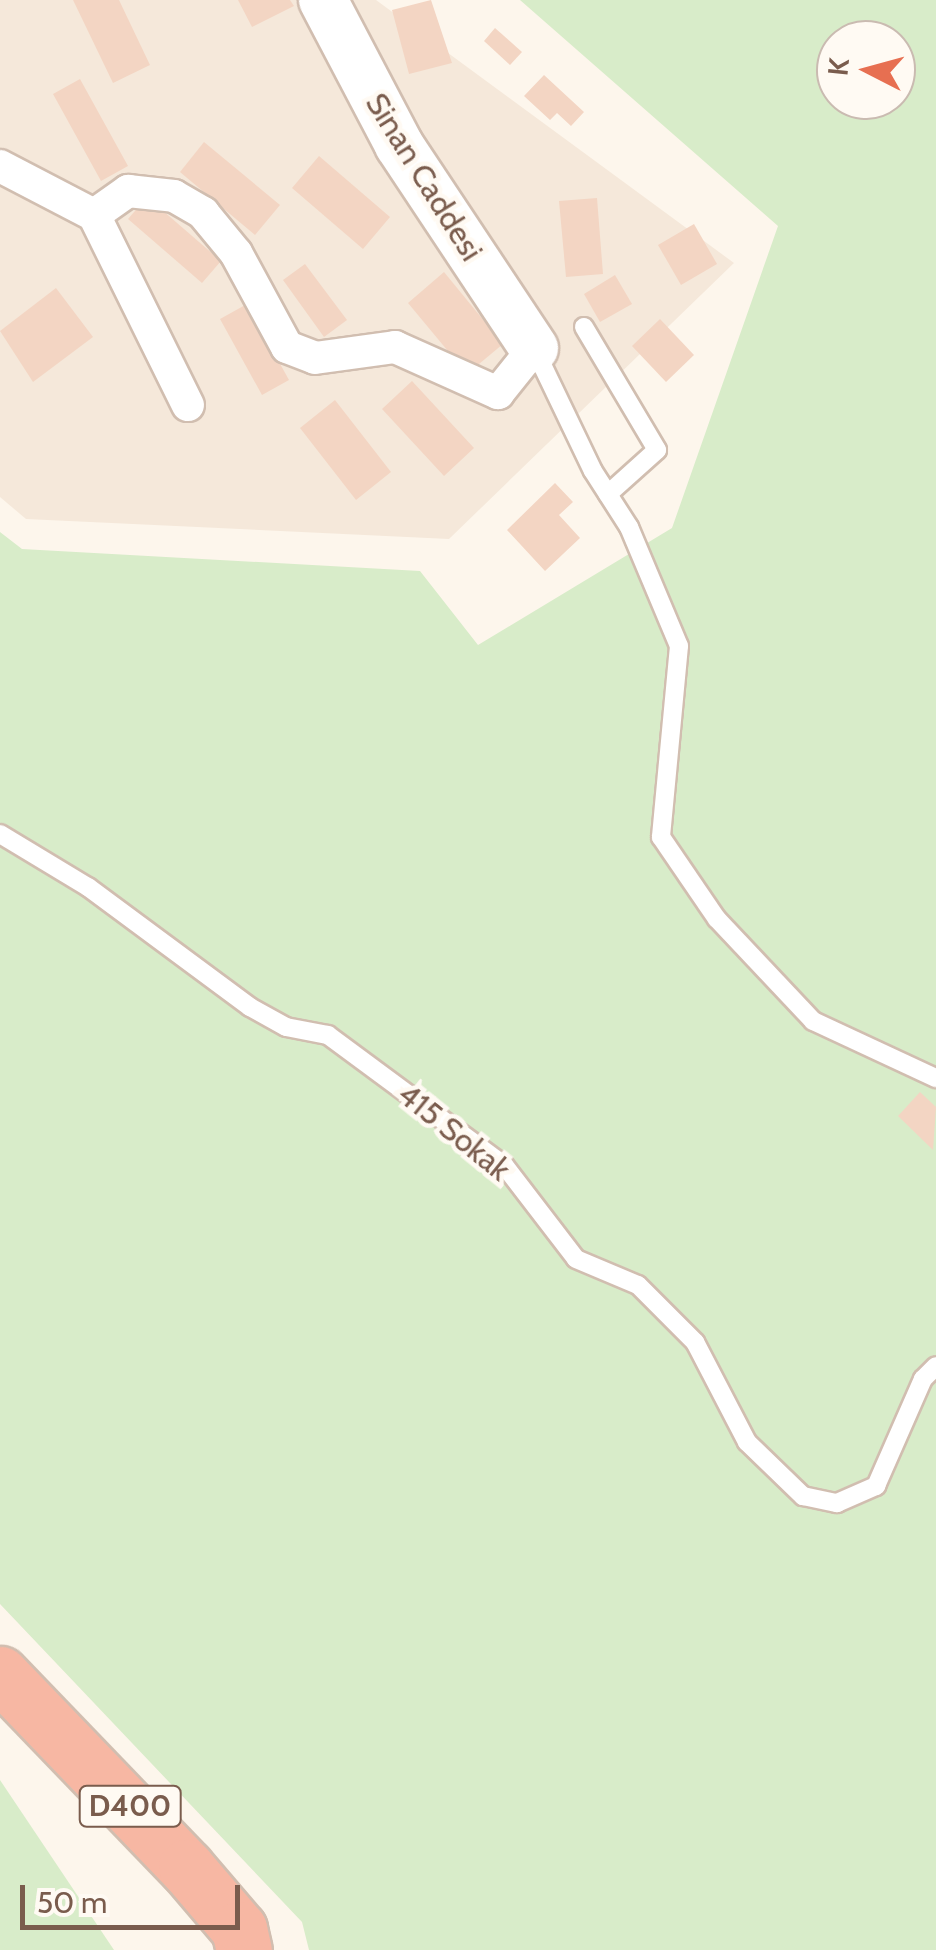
<!DOCTYPE html>
<html>
<head>
<meta charset="utf-8">
<style>
	body { margin:0 }
	#map { position:relative; width:936px; height:1950px; overflow:hidden; background:#fdf6ec; font-family:Cabin,sans-serif }
	div>[style] { position:absolute }
	[style*='--x'] { left:calc(var(--x)*1px); top:calc(var(--y)*1px); width:calc(var(--w)*1px); rotate:calc(var(--a)*1deg) }
	.residential>* { inset:0; background:#f5e8da }
	.green>* { inset:0; background:#d8ecc9 }
	.building>* { inset:0; background:#f3d5c3 }
	.roads { filter:drop-shadow(2px 0 #d1beb0) drop-shadow(-2px 0 #d1beb0) drop-shadow(0 2px #d1beb0) drop-shadow(0 -2px #d1beb0) }
	.lane>* { height:18px; margin:-9px; padding:0 9px; transform-origin:9px; border-radius:9px; background:#fff }
	.street>* { height:32px; margin:-16px; padding:0 16px; transform-origin:16px; border-radius:16px; background:#fff }
	.secondary>* { height:48px; margin:-24px; padding:0 24px; transform-origin:24px; border-radius:24px; background:#fff }
	.highway>* { height:55px; margin:-27.5px; padding:0 27.5px; transform-origin:27.5px; border-radius:27.5px; background:#f7b7a3 }
	span { translate:-50% -50%; white-space:nowrap; text-align:center; line-height:1.15; -webkit-text-stroke:9px #fffaf3; paint-order:stroke }
	.shield-label span { padding:2px 8px; background:#fffaf3; border:2px solid; border-radius:8px; -webkit-text-stroke-width:0 }
	.shield-label { font-size:30px; color:#7a5c4d; font-weight:700 }
	.street-label { font-size:32px; color:#7a5c4d }
	.north { position:absolute; left:816px; top:20px; width:100px; height:100px; box-sizing:border-box; background:#fffaf3; border:2px solid #cabbb1; border-radius:50%; rotate:276deg; font-size:28px; font-weight:700; line-height:40px; text-align:center; color:#7a5c4d }
	.north::after { content:''; display:block; margin:auto; width:35px; height:45px; background:#e76f51; clip-path:polygon(50% 0,100% 100%,50% 72%,0 100%) }
	.scale { position:absolute; left:20px; top:1885px; width:220px; height:45px; box-sizing:border-box; border:5px solid #7a5c4d; border-top:0; padding-left:12px; font-size:30px; line-height:35px; white-space:nowrap; color:#7a5c4d; -webkit-text-stroke:8px #fffaf3; paint-order:stroke }
</style>
</head>
<body>
<div id="map">
	<div class="residential">
		<div style="clip-path:polygon(0 0,376px 0,734px 263px,449px 539px,26px 519px,0 497px)"></div>
	</div>
	<div class="green">
		<div style="clip-path:polygon(evenodd,520px 0,936px 0,936px 1950px,309px 1950px,302px 1922px,0 1604px,0 532px,22px 549px,420px 571px,478px 645px,672px 528px,778px 226px,520px 0,836px 40px,896px 40px,896px 100px,836px 100px,836px 40px)"></div>
		<div style="clip-path:polygon(0 1780px,114px 1950px,0 1950px)"></div>
	</div>
	<div class="building">
		<div style="clip-path:polygon(73px 0,119px 0,150px 65px,113px 83px)"></div>
		<div style="clip-path:polygon(238px 0,290px 0,294px 6px,252px 27px)"></div>
		<div style="clip-path:polygon(431px 0,452px 63px,409px 74px,392px 10px)"></div>
		<div style="clip-path:polygon(495px 28px,522px 52px,510px 65px,484px 41px)"></div>
		<div style="clip-path:polygon(544px 75px,584px 112px,571px 126px,557px 113px,550px 120px,524px 96px)"></div>
		<div style="clip-path:polygon(80px 79px,128px 166px,101px 181px,53px 94px)"></div>
		<div style="clip-path:polygon(204px 142px,280px 205px,255px 235px,180px 172px)"></div>
		<div style="clip-path:polygon(319px 156px,390px 217px,363px 249px,292px 188px)"></div>
		<div style="clip-path:polygon(147px 197px,221px 261px,202px 283px,128px 219px)"></div>
		<div style="clip-path:polygon(597px 198px,603px 274px,566px 277px,559px 201px)"></div>
		<div style="clip-path:polygon(694px 224px,717px 264px,681px 285px,658px 245px)"></div>
		<div style="clip-path:polygon(305px 264px,347px 320px,324px 337px,283px 280px)"></div>
		<div style="clip-path:polygon(444px 272px,503px 344px,467px 374px,408px 303px)"></div>
		<div style="clip-path:polygon(615px 275px,632px 304px,600px 322px,584px 294px)"></div>
		<div style="clip-path:polygon(56px 288px,93px 337px,33px 382px,0 331px)"></div>
		<div style="clip-path:polygon(247px 304px,289px 380px,262px 395px,220px 319px)"></div>
		<div style="clip-path:polygon(660px 319px,694px 355px,666px 382px,632px 346px)"></div>
		<div style="clip-path:polygon(412px 381px,474px 448px,444px 476px,382px 409px)"></div>
		<div style="clip-path:polygon(335px 400px,391px 472px,356px 500px,300px 428px)"></div>
		<div style="clip-path:polygon(555px 483px,573px 502px,559px 515px,580px 538px,545px 571px,507px 530px)"></div>
		<div style="clip-path:polygon(920px 1092px,936px 1107px,933px 1150px,898px 1116px)"></div>
	</div>
	<div class="roads">
		<div class="lane">
			<div style="--x:584;--y:327;--w:143;--a:59.3"></div>
			<div style="--x:657;--y:450;--w:66;--a:138.1"></div>
			<div style="--x:534;--y:348;--w:136;--a:64.4"></div>
			<div style="--x:593;--y:471;--w:67;--a:57.3"></div>
			<div style="--x:629;--y:527;--w:129;--a:67.2"></div>
			<div style="--x:679;--y:646;--w:192;--a:95.4"></div>
			<div style="--x:661;--y:837;--w:99;--a:55.7"></div>
			<div style="--x:717;--y:919;--w:140;--a:46.7"></div>
			<div style="--x:813;--y:1021;--w:136;--a:24.9"></div>
			<div style="--x:0;--y:834;--w:103;--a:31.1"></div>
			<div style="--x:88;--y:887;--w:202;--a:36.5"></div>
			<div style="--x:250;--y:1007;--w:41;--a:29.1"></div>
			<div style="--x:286;--y:1027;--w:43;--a:10.8"></div>
			<div style="--x:328;--y:1035;--w:219;--a:36.5"></div>
			<div style="--x:504;--y:1165;--w:118;--a:52.5"></div>
			<div style="--x:576;--y:1259;--w:67;--a:22.8"></div>
			<div style="--x:638;--y:1285;--w:81;--a:45"></div>
			<div style="--x:695;--y:1342;--w:113;--a:62.5"></div>
			<div style="--x:747;--y:1442;--w:78;--a:44"></div>
			<div style="--x:803;--y:1496;--w:35;--a:12"></div>
			<div style="--x:837;--y:1503;--w:43;--a:-23.6"></div>
			<div style="--x:876;--y:1486;--w:117;--a:-66.3"></div>
			<div style="--x:923;--y:1379;--w:18;--a:-45"></div>
		</div>
		<div class="street">
			<div style="--x:0;--y:166;--w:106;--a:27.5"></div>
			<div style="--x:94;--y:215;--w:212;--a:63.7"></div>
			<div style="--x:94;--y:215;--w:42;--a:-35.2"></div>
			<div style="--x:128;--y:191;--w:46;--a:6.2"></div>
			<div style="--x:174;--y:196;--w:34;--a:30"></div>
			<div style="--x:203;--y:213;--w:52;--a:50.5"></div>
			<div style="--x:236;--y:253;--w:107;--a:61.5"></div>
			<div style="--x:287;--y:347;--w:30;--a:21"></div>
			<div style="--x:315;--y:358;--w:81;--a:-7.8"></div>
			<div style="--x:395;--y:347;--w:113;--a:24.1"></div>
			<div style="--x:498;--y:393;--w:58;--a:-51.3"></div>
		</div>
		<div class="secondary">
			<div style="--x:323;--y:0;--w:164;--a:62.3"></div>
			<div style="--x:399;--y:145;--w:244;--a:56.4"></div>
		</div>
		<div class="highway">
			<div style="--x:0;--y:1674;--w:268;--a:46.1"></div>
			<div style="--x:186;--y:1867;--w:82;--a:49.5"></div>
			<div style="--x:239;--y:1929;--w:22;--a:77"></div>
		</div>
	</div>
	<div class="shield-label">
		<span style="left:130px;top:1806px">D400</span>
	</div>
	<div class="street-label">
		<span style="left:424px;top:177px;rotate:58deg">Sinan Caddesi</span>
		<span style="left:454px;top:1132px;rotate:39deg">415 Sokak</span>
	</div>
	<div class="north">K</div>
	<div class="scale">50 m</div>
</div>
</body>
</html>
